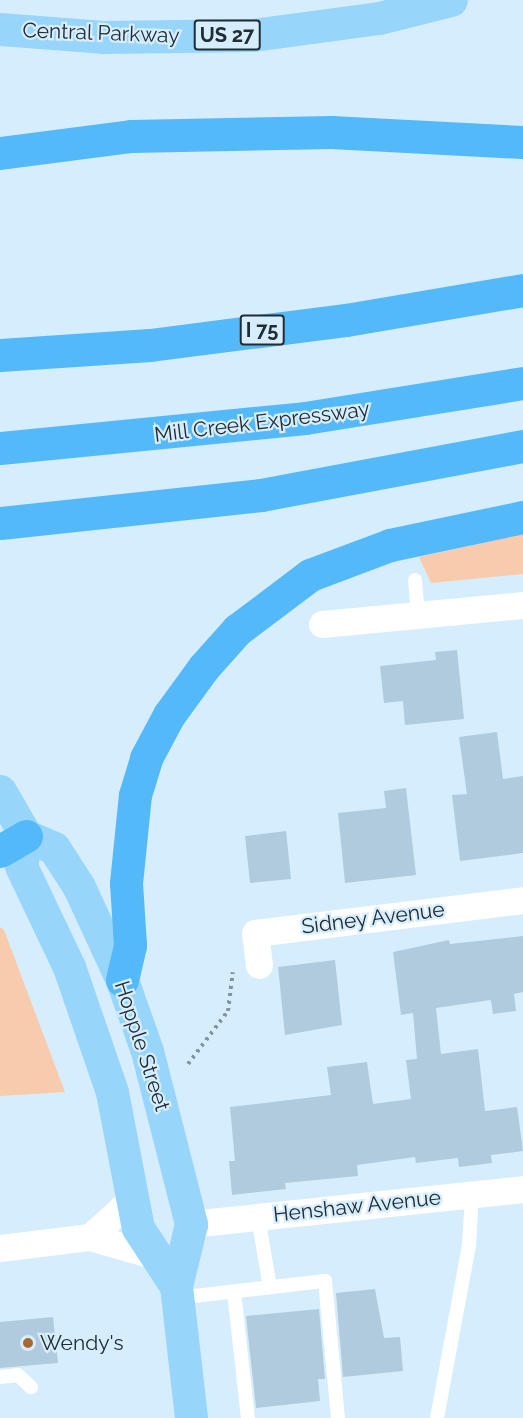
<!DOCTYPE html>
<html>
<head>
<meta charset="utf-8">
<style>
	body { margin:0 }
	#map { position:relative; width:523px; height:1418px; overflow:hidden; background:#d6edfd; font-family:Raleway,sans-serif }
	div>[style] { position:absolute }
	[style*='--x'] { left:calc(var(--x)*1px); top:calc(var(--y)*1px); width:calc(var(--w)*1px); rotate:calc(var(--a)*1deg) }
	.green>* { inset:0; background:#f7cbab }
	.building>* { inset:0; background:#b0cbde }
	.path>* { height:4px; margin-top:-2px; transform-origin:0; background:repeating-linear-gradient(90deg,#8394a0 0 3px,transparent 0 7.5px) }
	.lane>* { height:14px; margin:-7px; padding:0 7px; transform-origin:7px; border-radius:7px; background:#fff }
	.street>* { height:27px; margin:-13.5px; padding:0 13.5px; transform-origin:13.5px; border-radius:13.5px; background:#fff }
	.primary>* { height:33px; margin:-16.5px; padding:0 16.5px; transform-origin:16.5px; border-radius:16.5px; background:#98d5fb }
	.highway>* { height:33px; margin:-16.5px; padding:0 16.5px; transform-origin:16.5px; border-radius:16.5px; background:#54b9f9 }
	.dots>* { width:16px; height:16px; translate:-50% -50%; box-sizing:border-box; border:3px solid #d6edfd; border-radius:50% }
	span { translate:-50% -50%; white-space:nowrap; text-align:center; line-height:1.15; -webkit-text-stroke:4.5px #d6edfd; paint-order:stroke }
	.shield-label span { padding:2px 4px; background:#d6edfd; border:2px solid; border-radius:4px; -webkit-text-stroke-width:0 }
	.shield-label { font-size:20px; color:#212c33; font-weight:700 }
	.street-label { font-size:21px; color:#212c33 }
	.poi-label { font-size:21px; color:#212c33 }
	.left { translate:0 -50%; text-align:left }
</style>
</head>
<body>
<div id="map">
	<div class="green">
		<div style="clip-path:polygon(523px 534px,523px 574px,431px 583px,419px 557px)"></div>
		<div style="clip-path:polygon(0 927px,4px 930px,65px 1092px,0 1096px)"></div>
	</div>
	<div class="building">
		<div style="clip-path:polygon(457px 650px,464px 719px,405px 725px,403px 701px,384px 703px,380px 666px,436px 660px,435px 652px)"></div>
		<div style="clip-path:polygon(497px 732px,503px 779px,523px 776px,523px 853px,460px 861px,452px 795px,467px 794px,459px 737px)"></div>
		<div style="clip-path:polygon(406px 788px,416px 875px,345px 883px,338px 813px,386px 808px,384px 791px)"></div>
		<div style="clip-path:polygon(286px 831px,291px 879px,250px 883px,245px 836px)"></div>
		<div style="clip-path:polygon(523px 936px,523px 992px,514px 994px,516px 1011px,493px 1014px,491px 1000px,436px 1008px,441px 1054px,478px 1049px,485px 1111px,517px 1107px,523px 1151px,491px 1155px,492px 1163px,459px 1167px,458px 1158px,416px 1163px,415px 1157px,357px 1165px,358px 1176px,285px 1183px,286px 1189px,232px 1195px,229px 1161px,235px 1161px,230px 1107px,331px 1095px,327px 1067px,367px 1062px,373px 1104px,411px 1099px,406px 1060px,417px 1059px,413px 1013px,401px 1015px,393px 952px,449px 940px,450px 944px)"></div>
		<div style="clip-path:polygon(335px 960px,342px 1025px,285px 1035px,278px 967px)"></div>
		<div style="clip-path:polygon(375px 1289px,384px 1338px,400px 1337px,403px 1371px,343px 1377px,336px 1293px)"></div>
		<div style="clip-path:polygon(319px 1309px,325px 1379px,318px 1379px,320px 1401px,256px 1408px,246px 1316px)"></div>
		<div style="clip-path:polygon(53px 1317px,58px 1363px,0 1368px,0 1322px)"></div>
	</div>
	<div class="path">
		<div style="--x:188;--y:1064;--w:66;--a:-53"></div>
		<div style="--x:228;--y:1011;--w:39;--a:-83"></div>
	</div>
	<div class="lane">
		<div style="--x:415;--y:580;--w:35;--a:85"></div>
		<div style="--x:258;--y:1217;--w:71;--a:80.3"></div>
		<div style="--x:234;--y:1292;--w:127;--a:83.7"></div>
		<div style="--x:177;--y:1298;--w:149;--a:-6.6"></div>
		<div style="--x:325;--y:1281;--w:138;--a:84.6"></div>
		<div style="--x:0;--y:1377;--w:18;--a:-6"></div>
		<div style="--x:18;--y:1375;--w:18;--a:43"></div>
		<div style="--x:437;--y:1418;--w:175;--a:-79.5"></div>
		<div style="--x:469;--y:1246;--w:52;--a:-86.7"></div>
	</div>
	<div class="street">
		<div style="--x:322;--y:624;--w:202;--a:-5.4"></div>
		<div style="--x:259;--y:965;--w:32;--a:-97"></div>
		<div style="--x:255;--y:933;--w:270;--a:-7"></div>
		<div style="--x:191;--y:1224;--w:334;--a:-6"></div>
		<div style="--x:90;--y:1237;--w:58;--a:-42.2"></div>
		<div style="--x:0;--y:1248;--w:91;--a:-7"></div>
		<div style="--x:90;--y:1237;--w:69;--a:16.1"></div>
	</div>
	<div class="primary">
		<div style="--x:0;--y:29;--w:103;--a:4.4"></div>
		<div style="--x:103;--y:37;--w:150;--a:-0.8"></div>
		<div style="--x:253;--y:35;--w:127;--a:-7.7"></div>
		<div style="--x:379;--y:18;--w:74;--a:-14"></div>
		<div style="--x:0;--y:791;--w:52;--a:60"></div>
		<div style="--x:26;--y:836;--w:30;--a:23"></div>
		<div style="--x:54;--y:848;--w:46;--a:57.3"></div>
		<div style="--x:79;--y:887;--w:102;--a:65.2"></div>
		<div style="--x:122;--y:980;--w:75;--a:70.6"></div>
		<div style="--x:147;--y:1051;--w:179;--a:75.7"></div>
		<div style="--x:191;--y:1224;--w:64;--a:103.6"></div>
		<div style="--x:176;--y:1286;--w:133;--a:83.5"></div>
		<div style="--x:26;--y:836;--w:30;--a:99"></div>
		<div style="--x:21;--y:866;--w:112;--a:64.6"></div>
		<div style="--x:69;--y:967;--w:132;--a:71"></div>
		<div style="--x:112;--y:1092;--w:138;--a:79.2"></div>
		<div style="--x:138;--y:1228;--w:69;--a:56.8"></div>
	</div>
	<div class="highway">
		<div style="--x:0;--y:153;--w:132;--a:-7.4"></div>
		<div style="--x:131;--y:136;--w:99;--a:-1.2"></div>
		<div style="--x:230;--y:134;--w:101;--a:-1.1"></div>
		<div style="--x:331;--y:132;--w:192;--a:3"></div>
		<div style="--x:0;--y:355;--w:150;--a:-3.8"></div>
		<div style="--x:150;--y:345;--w:198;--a:-7.3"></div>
		<div style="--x:346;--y:320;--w:180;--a:-9.6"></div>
		<div style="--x:0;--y:448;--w:306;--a:-5.6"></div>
		<div style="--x:305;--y:418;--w:221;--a:-9.1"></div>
		<div style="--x:0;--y:523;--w:262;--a:-6.1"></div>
		<div style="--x:261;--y:495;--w:267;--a:-10.6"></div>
		<div style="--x:0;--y:851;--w:30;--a:-30"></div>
		<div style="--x:122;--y:980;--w:36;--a:-77"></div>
		<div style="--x:130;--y:945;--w:62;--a:-93.7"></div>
		<div style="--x:126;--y:883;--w:88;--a:-84.2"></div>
		<div style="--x:135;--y:795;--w:39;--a:-73"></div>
		<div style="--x:146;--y:758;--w:49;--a:-61.9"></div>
		<div style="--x:169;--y:715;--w:59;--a:-53.9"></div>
		<div style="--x:204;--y:667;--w:50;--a:-48.3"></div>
		<div style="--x:237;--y:630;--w:91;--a:-37"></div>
		<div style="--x:310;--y:575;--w:85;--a:-20.6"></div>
		<div style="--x:390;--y:545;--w:136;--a:-11.9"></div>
	</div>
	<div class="dots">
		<div style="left:28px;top:1343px;background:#a96832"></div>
	</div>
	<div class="shield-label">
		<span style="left:227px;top:35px">US 27</span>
		<span style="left:262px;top:330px">I 75</span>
	</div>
	<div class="street-label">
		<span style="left:101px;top:33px;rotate:2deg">Central Parkway</span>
		<span style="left:262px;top:422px;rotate:-7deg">Mill Creek Expressway</span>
		<span style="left:373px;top:918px;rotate:-7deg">Sidney Avenue</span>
		<span style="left:142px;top:1046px;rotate:72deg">Hopple Street</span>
		<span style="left:357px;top:1206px;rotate:-6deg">Henshaw Avenue</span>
	</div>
	<div class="poi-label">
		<span class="left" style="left:40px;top:1343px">Wendy's</span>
	</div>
</div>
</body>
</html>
